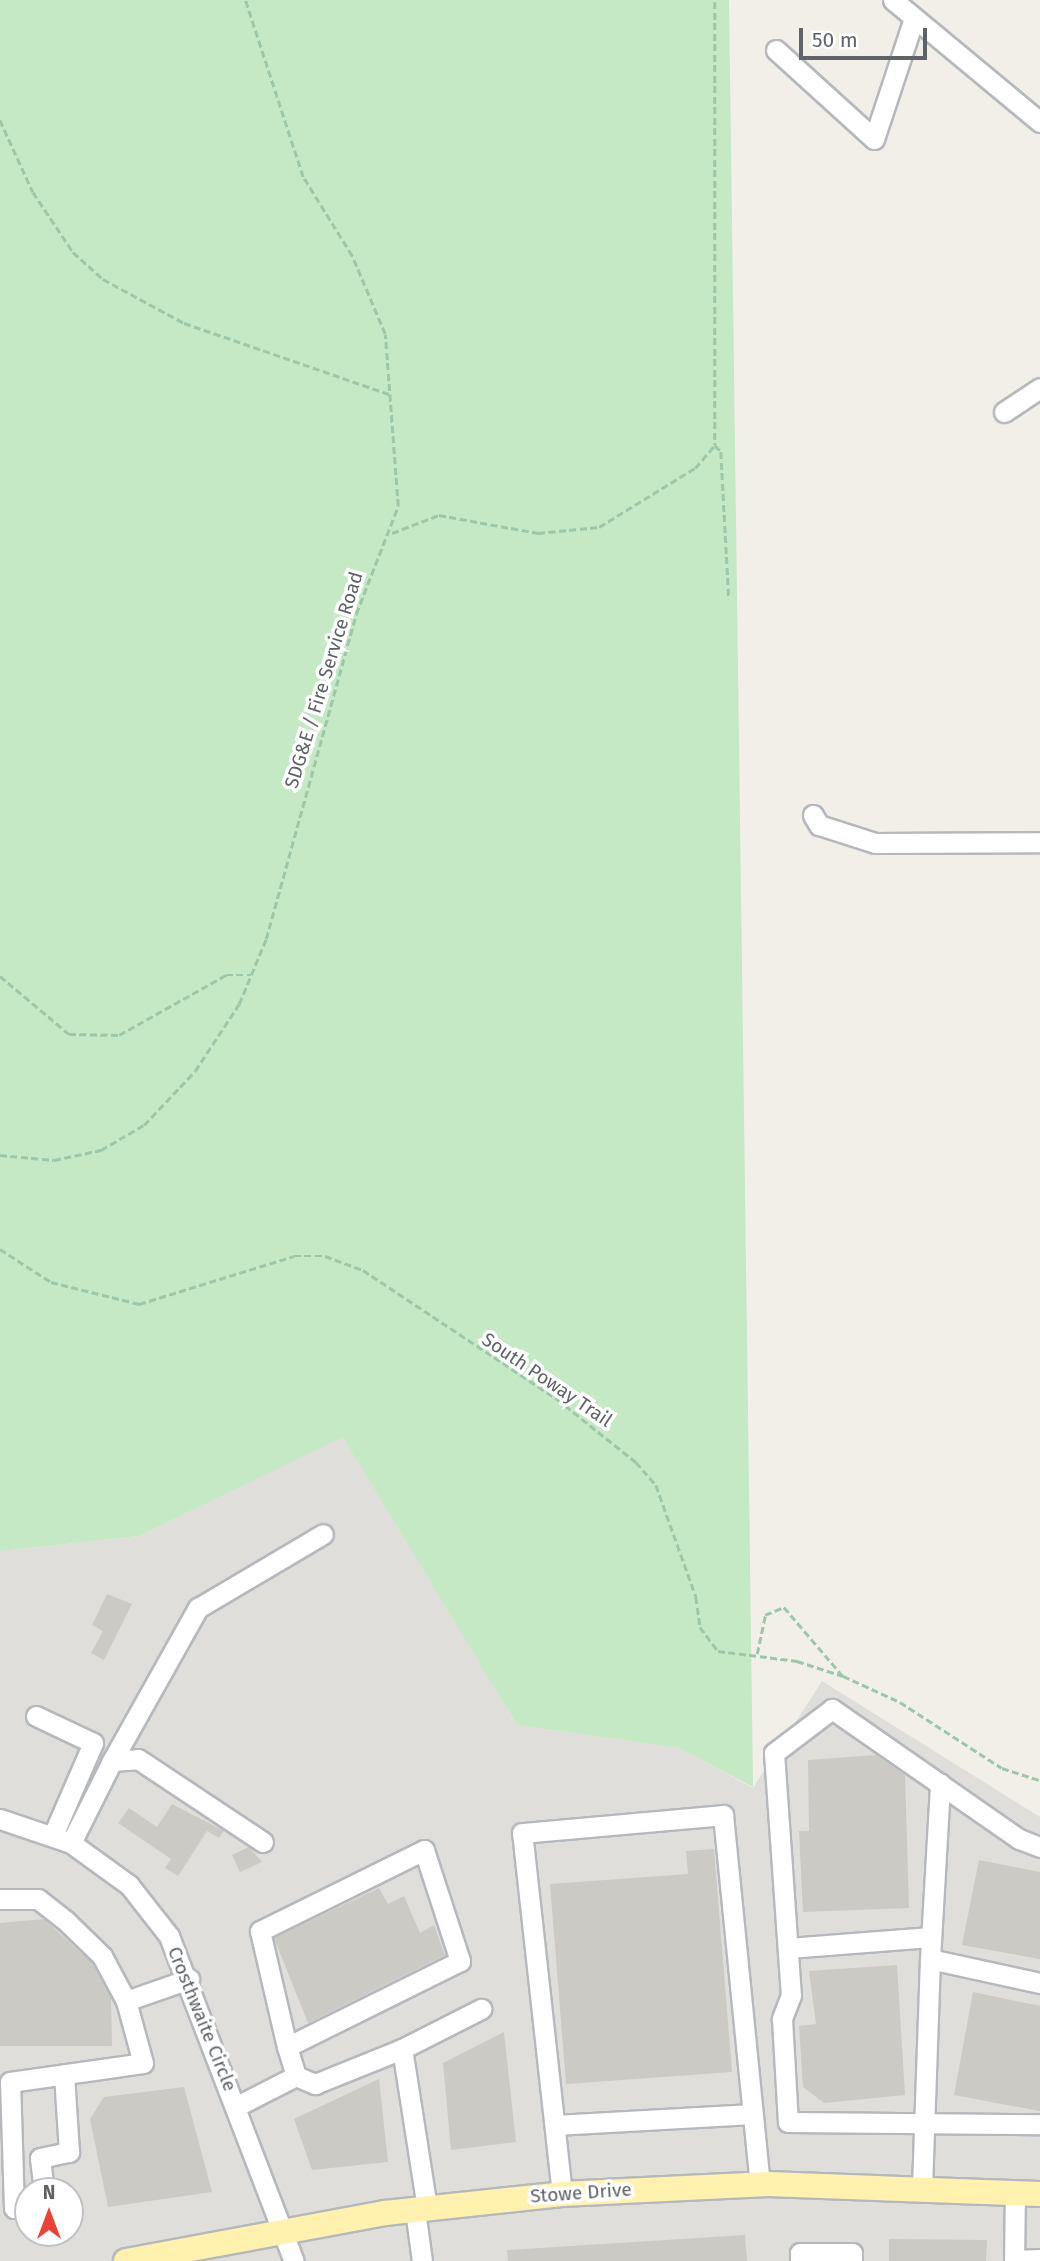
<!DOCTYPE html>
<html>
<head>
<meta charset="utf-8">
<style>
	body { margin:0 }
	#map { position:relative; width:1040px; height:2261px; overflow:hidden; background:#f1efe8; font-family:"Fira Sans",sans-serif }
	div>[style] { position:absolute }
	[style*='--x'] { left:calc(var(--x)*1px); top:calc(var(--y)*1px); width:calc(var(--w)*1px); rotate:calc(var(--a)*1deg) }
	.industrial>* { inset:0; background:#e0deda }
	.green>* { inset:0; background:#c5e8c5 }
	.building>* { inset:0; background:#cccac5 }
	.path>* { height:2.5px; margin-top:-1.25px; transform-origin:0; background:repeating-linear-gradient(90deg,#9cc7a9 0 7px,transparent 0 10.5px) }
	.roads { filter:drop-shadow(2px 0 #b5b8bc) drop-shadow(-2px 0 #b5b8bc) drop-shadow(0 2px #b5b8bc) drop-shadow(0 -2px #b5b8bc) }
	.minor>* { height:19px; margin:-9.5px; padding:0 9.5px; transform-origin:9.5px; border-radius:9.5px; background:#fff }
	.major>* { height:24px; margin:-12px; padding:0 12px; transform-origin:12px; border-radius:12px; background:#fff2af }
	span { translate:-50% -50%; white-space:nowrap; text-align:center; line-height:1.15; -webkit-text-stroke:7px #fff; paint-order:stroke }
	.street-label { font-size:19px; color:#5f6368 }
	.north { position:absolute; left:14px; top:2177px; width:70px; height:70px; box-sizing:border-box; background:#fff; border:2px solid #bfc1c3; border-radius:50%; rotate:0deg; font-size:19px; font-weight:700; line-height:28px; text-align:center; color:#5f6368 }
	.north::after { content:''; display:block; margin:auto; width:24px; height:32px; background:#ea4335; clip-path:polygon(50% 0,100% 100%,50% 72%,0 100%) }
	.scale { position:absolute; left:799px; top:28px; width:128px; height:32px; box-sizing:border-box; border:4px solid #5f6368; border-top:0; padding-left:9px; font-size:21px; line-height:24px; white-space:nowrap; color:#5f6368; -webkit-text-stroke:5px #fff; paint-order:stroke }
</style>
</head>
<body>
<div id="map">
	<div class="industrial">
		<div style="clip-path:polygon(evenodd,344px 1436px,517px 1725px,680px 1748px,753px 1788px,822px 1681px,1040px 1817px,1040px 2261px,0 2261px,0 1551px,139px 1536px,344px 1436px,28px 2191px,70px 2191px,70px 2233px,28px 2233px,28px 2191px)"></div>
	</div>
	<div class="green">
		<div style="clip-path:polygon(0 0,729px 0,753px 1787px,679px 1748px,517px 1725px,343px 1437px,139px 1536px,0 1551px)"></div>
	</div>
	<div class="building">
		<div style="clip-path:polygon(107px 1594px,132px 1604px,104px 1660px,91px 1653px,103px 1631px,92px 1625px)"></div>
		<div style="clip-path:polygon(876px 1755px,905px 1775px,909px 1908px,803px 1912px,799px 1831px,809px 1831px,808px 1760px)"></div>
		<div style="clip-path:polygon(172px 1804px,224px 1831px,219px 1838px,207px 1831px,178px 1876px,165px 1868px,171px 1859px,118px 1823px,129px 1808px,157px 1827px)"></div>
		<div style="clip-path:polygon(249px 1847px,262px 1862px,240px 1872px,232px 1855px)"></div>
		<div style="clip-path:polygon(714px 1849px,732px 2072px,566px 2084px,550px 1884px,688px 1874px,686px 1851px)"></div>
		<div style="clip-path:polygon(979px 1860px,1040px 1872px,1040px 1959px,962px 1945px)"></div>
		<div style="clip-path:polygon(379px 1888px,388px 1904px,404px 1896px,420px 1933px,434px 1925px,445px 1955px,308px 2023px,274px 1938px)"></div>
		<div style="clip-path:polygon(44px 1919px,92px 1963px,111px 1998px,112px 2046px,0 2046px,0 1923px)"></div>
		<div style="clip-path:polygon(897px 1965px,905px 2095px,824px 2103px,803px 2087px,799px 2026px,816px 2024px,809px 1971px)"></div>
		<div style="clip-path:polygon(973px 1992px,1040px 2006px,1040px 2111px,954px 2095px)"></div>
		<div style="clip-path:polygon(504px 2032px,516px 2142px,451px 2150px,443px 2063px)"></div>
		<div style="clip-path:polygon(379px 2079px,388px 2162px,312px 2170px,294px 2119px)"></div>
		<div style="clip-path:polygon(184px 2087px,212px 2192px,108px 2207px,90px 2119px,104px 2097px)"></div>
		<div style="clip-path:polygon(745px 2235px,747px 2261px,508px 2261px,507px 2250px)"></div>
		<div style="clip-path:polygon(889px 2239px,987px 2240px,986px 2261px,889px 2261px)"></div>
	</div>
	<div class="path">
		<div style="--x:715;--y:2;--w:443;--a:90"></div>
		<div style="--x:715;--y:445;--w:9;--a:49"></div>
		<div style="--x:721;--y:452;--w:147;--a:86.9"></div>
		<div style="--x:0;--y:120;--w:79;--a:65.4"></div>
		<div style="--x:33;--y:192;--w:72;--a:56.3"></div>
		<div style="--x:73;--y:252;--w:40;--a:42"></div>
		<div style="--x:103;--y:279;--w:92;--a:28.5"></div>
		<div style="--x:184;--y:323;--w:220;--a:19.1"></div>
		<div style="--x:392;--y:533;--w:50;--a:-21"></div>
		<div style="--x:439;--y:515;--w:101;--a:10.3"></div>
		<div style="--x:538;--y:533;--w:61;--a:-5.6"></div>
		<div style="--x:599;--y:527;--w:113;--a:-31.6"></div>
		<div style="--x:695;--y:468;--w:30;--a:-49"></div>
		<div style="--x:0;--y:976;--w:90;--a:40"></div>
		<div style="--x:69;--y:1034;--w:50;--a:1.1"></div>
		<div style="--x:119;--y:1035;--w:123;--a:-29.3"></div>
		<div style="--x:226;--y:975;--w:25;--a:0"></div>
		<div style="--x:0;--y:1155;--w:54;--a:5.3"></div>
		<div style="--x:54;--y:1160;--w:48;--a:-12"></div>
		<div style="--x:101;--y:1150;--w:50;--a:-30.2"></div>
		<div style="--x:144;--y:1125;--w:74;--a:-46.6"></div>
		<div style="--x:195;--y:1071;--w:80;--a:-56.7"></div>
		<div style="--x:239;--y:1004;--w:70;--a:-67.4"></div>
		<div style="--x:266;--y:939;--w:337;--a:-74.5"></div>
		<div style="--x:356;--y:614;--w:116;--a:-68.7"></div>
		<div style="--x:398;--y:506;--w:172;--a:-94.3"></div>
		<div style="--x:385;--y:334;--w:85;--a:-112.9"></div>
		<div style="--x:352;--y:256;--w:93;--a:-121.8"></div>
		<div style="--x:303;--y:177;--w:186;--a:-108.1"></div>
		<div style="--x:0;--y:1249;--w:61;--a:32.9"></div>
		<div style="--x:51;--y:1282;--w:91;--a:14"></div>
		<div style="--x:139;--y:1304;--w:162;--a:-17.2"></div>
		<div style="--x:294;--y:1256;--w:31;--a:0"></div>
		<div style="--x:325;--y:1256;--w:40;--a:20.2"></div>
		<div style="--x:363;--y:1270;--w:233;--a:33.6"></div>
		<div style="--x:557;--y:1399;--w:101;--a:38.6"></div>
		<div style="--x:636;--y:1462;--w:30;--a:49"></div>
		<div style="--x:656;--y:1485;--w:119;--a:70.3"></div>
		<div style="--x:696;--y:1597;--w:30;--a:82"></div>
		<div style="--x:700;--y:1627;--w:30;--a:53"></div>
		<div style="--x:718;--y:1651;--w:80;--a:7.2"></div>
		<div style="--x:797;--y:1661;--w:48;--a:18.1"></div>
		<div style="--x:843;--y:1676;--w:63;--a:24.5"></div>
		<div style="--x:900;--y:1702;--w:121;--a:32.9"></div>
		<div style="--x:1002;--y:1768;--w:40;--a:18"></div>
		<div style="--x:757;--y:1654;--w:40;--a:-78"></div>
		<div style="--x:765;--y:1615;--w:21;--a:-23"></div>
		<div style="--x:784;--y:1607;--w:91;--a:49.5"></div>
	</div>
	<div class="roads">
		<div class="minor">
			<div style="--x:893;--y:0;--w:191;--a:39.7"></div>
			<div style="--x:776;--y:50;--w:132;--a:42.2"></div>
			<div style="--x:874;--y:139;--w:127;--a:-71.7"></div>
			<div style="--x:1004;--y:412;--w:43;--a:-33.7"></div>
			<div style="--x:813;--y:815;--w:12;--a:59"></div>
			<div style="--x:819;--y:825;--w:59;--a:17.8"></div>
			<div style="--x:875;--y:843;--w:165;--a:-0.3"></div>
			<div style="--x:36;--y:1716;--w:63;--a:25.3"></div>
			<div style="--x:93;--y:1743;--w:100;--a:113.5"></div>
			<div style="--x:112;--y:1761;--w:176;--a:-60.7"></div>
			<div style="--x:198;--y:1608;--w:145;--a:-30.6"></div>
			<div style="--x:0;--y:1819;--w:75;--a:18.7"></div>
			<div style="--x:71;--y:1843;--w:72;--a:35.9"></div>
			<div style="--x:129;--y:1885;--w:65;--a:51.9"></div>
			<div style="--x:169;--y:1936;--w:348;--a:69"></div>
			<div style="--x:71;--y:1843;--w:92;--a:-63.4"></div>
			<div style="--x:112;--y:1761;--w:26;--a:-4"></div>
			<div style="--x:138;--y:1759;--w:150;--a:33.6"></div>
			<div style="--x:1040;--y:1847;--w:22;--a:-159"></div>
			<div style="--x:1019;--y:1839;--w:228;--a:-145.2"></div>
			<div style="--x:832;--y:1709;--w:73;--a:142.8"></div>
			<div style="--x:774;--y:1753;--w:243;--a:86"></div>
			<div style="--x:791;--y:1995;--w:26;--a:111"></div>
			<div style="--x:782;--y:2019;--w:103;--a:86.7"></div>
			<div style="--x:788;--y:2122;--w:252;--a:0.5"></div>
			<div style="--x:0;--y:1899;--w:38;--a:0"></div>
			<div style="--x:38;--y:1899;--w:34;--a:38"></div>
			<div style="--x:65;--y:1920;--w:52;--a:44.2"></div>
			<div style="--x:102;--y:1956;--w:51;--a:61.9"></div>
			<div style="--x:126;--y:2001;--w:67;--a:-19.2"></div>
			<div style="--x:788;--y:1948;--w:143;--a:-4.4"></div>
			<div style="--x:930;--y:1959;--w:176;--a:-86.7"></div>
			<div style="--x:296;--y:2076;--w:21;--a:23"></div>
			<div style="--x:315;--y:2084;--w:94;--a:-21.9"></div>
			<div style="--x:237;--y:2106;--w:66;--a:-27"></div>
			<div style="--x:296;--y:2076;--w:30;--a:-107"></div>
			<div style="--x:287;--y:2047;--w:119;--a:-103.1"></div>
			<div style="--x:260;--y:1931;--w:183;--a:-26.3"></div>
			<div style="--x:424;--y:1850;--w:117;--a:72"></div>
			<div style="--x:460;--y:1961;--w:193;--a:153.6"></div>
			<div style="--x:555;--y:2125;--w:198;--a:-3.2"></div>
			<div style="--x:922;--y:2188;--w:229;--a:-88"></div>
			<div style="--x:930;--y:1959;--w:113;--a:12.3"></div>
			<div style="--x:44;--y:2191;--w:33;--a:-97"></div>
			<div style="--x:40;--y:2158;--w:30;--a:-12"></div>
			<div style="--x:69;--y:2152;--w:78;--a:-93.7"></div>
			<div style="--x:562;--y:2194;--w:363;--a:-96.3"></div>
			<div style="--x:522;--y:1833;--w:202;--a:-5.1"></div>
			<div style="--x:723;--y:1815;--w:371;--a:84.3"></div>
			<div style="--x:28;--y:2206;--w:14;--a:172"></div>
			<div style="--x:14;--y:2208;--w:126;--a:-91.8"></div>
			<div style="--x:10;--y:2082;--w:134;--a:-8.1"></div>
			<div style="--x:143;--y:2063;--w:64;--a:-105.3"></div>
			<div style="--x:427;--y:2208;--w:161;--a:-98.9"></div>
			<div style="--x:402;--y:2049;--w:89;--a:-26.9"></div>
			<div style="--x:415;--y:2210;--w:51;--a:82.2"></div>
			<div style="--x:1014;--y:2260;--w:26;--a:-2"></div>
			<div style="--x:800;--y:2261;--w:8;--a:-90"></div>
			<div style="--x:800;--y:2253;--w:52;--a:0"></div>
			<div style="--x:852;--y:2253;--w:8;--a:90"></div>
			<div style="--x:1014;--y:2261;--w:68;--a:-89.2"></div>
		</div>
		<div class="major">
			<div style="--x:126;--y:2261;--w:263;--a:-10.5"></div>
			<div style="--x:385;--y:2213;--w:178;--a:-6.1"></div>
			<div style="--x:562;--y:2194;--w:206;--a:-2.8"></div>
			<div style="--x:768;--y:2184;--w:272;--a:2.1"></div>
		</div>
	</div>
	<div class="street-label">
		<span style="left:324px;top:680px;rotate:-73deg">SDG&amp;E / Fire Service Road</span>
		<span style="left:547px;top:1380px;rotate:34deg">South Poway Trail</span>
		<span style="left:202px;top:2019px;rotate:68deg">Crosthwaite Circle</span>
		<span style="left:581px;top:2193px;rotate:-4deg">Stowe Drive</span>
	</div>
	<div class="north">N</div>
	<div class="scale">50 m</div>
</div>
</body>
</html>
